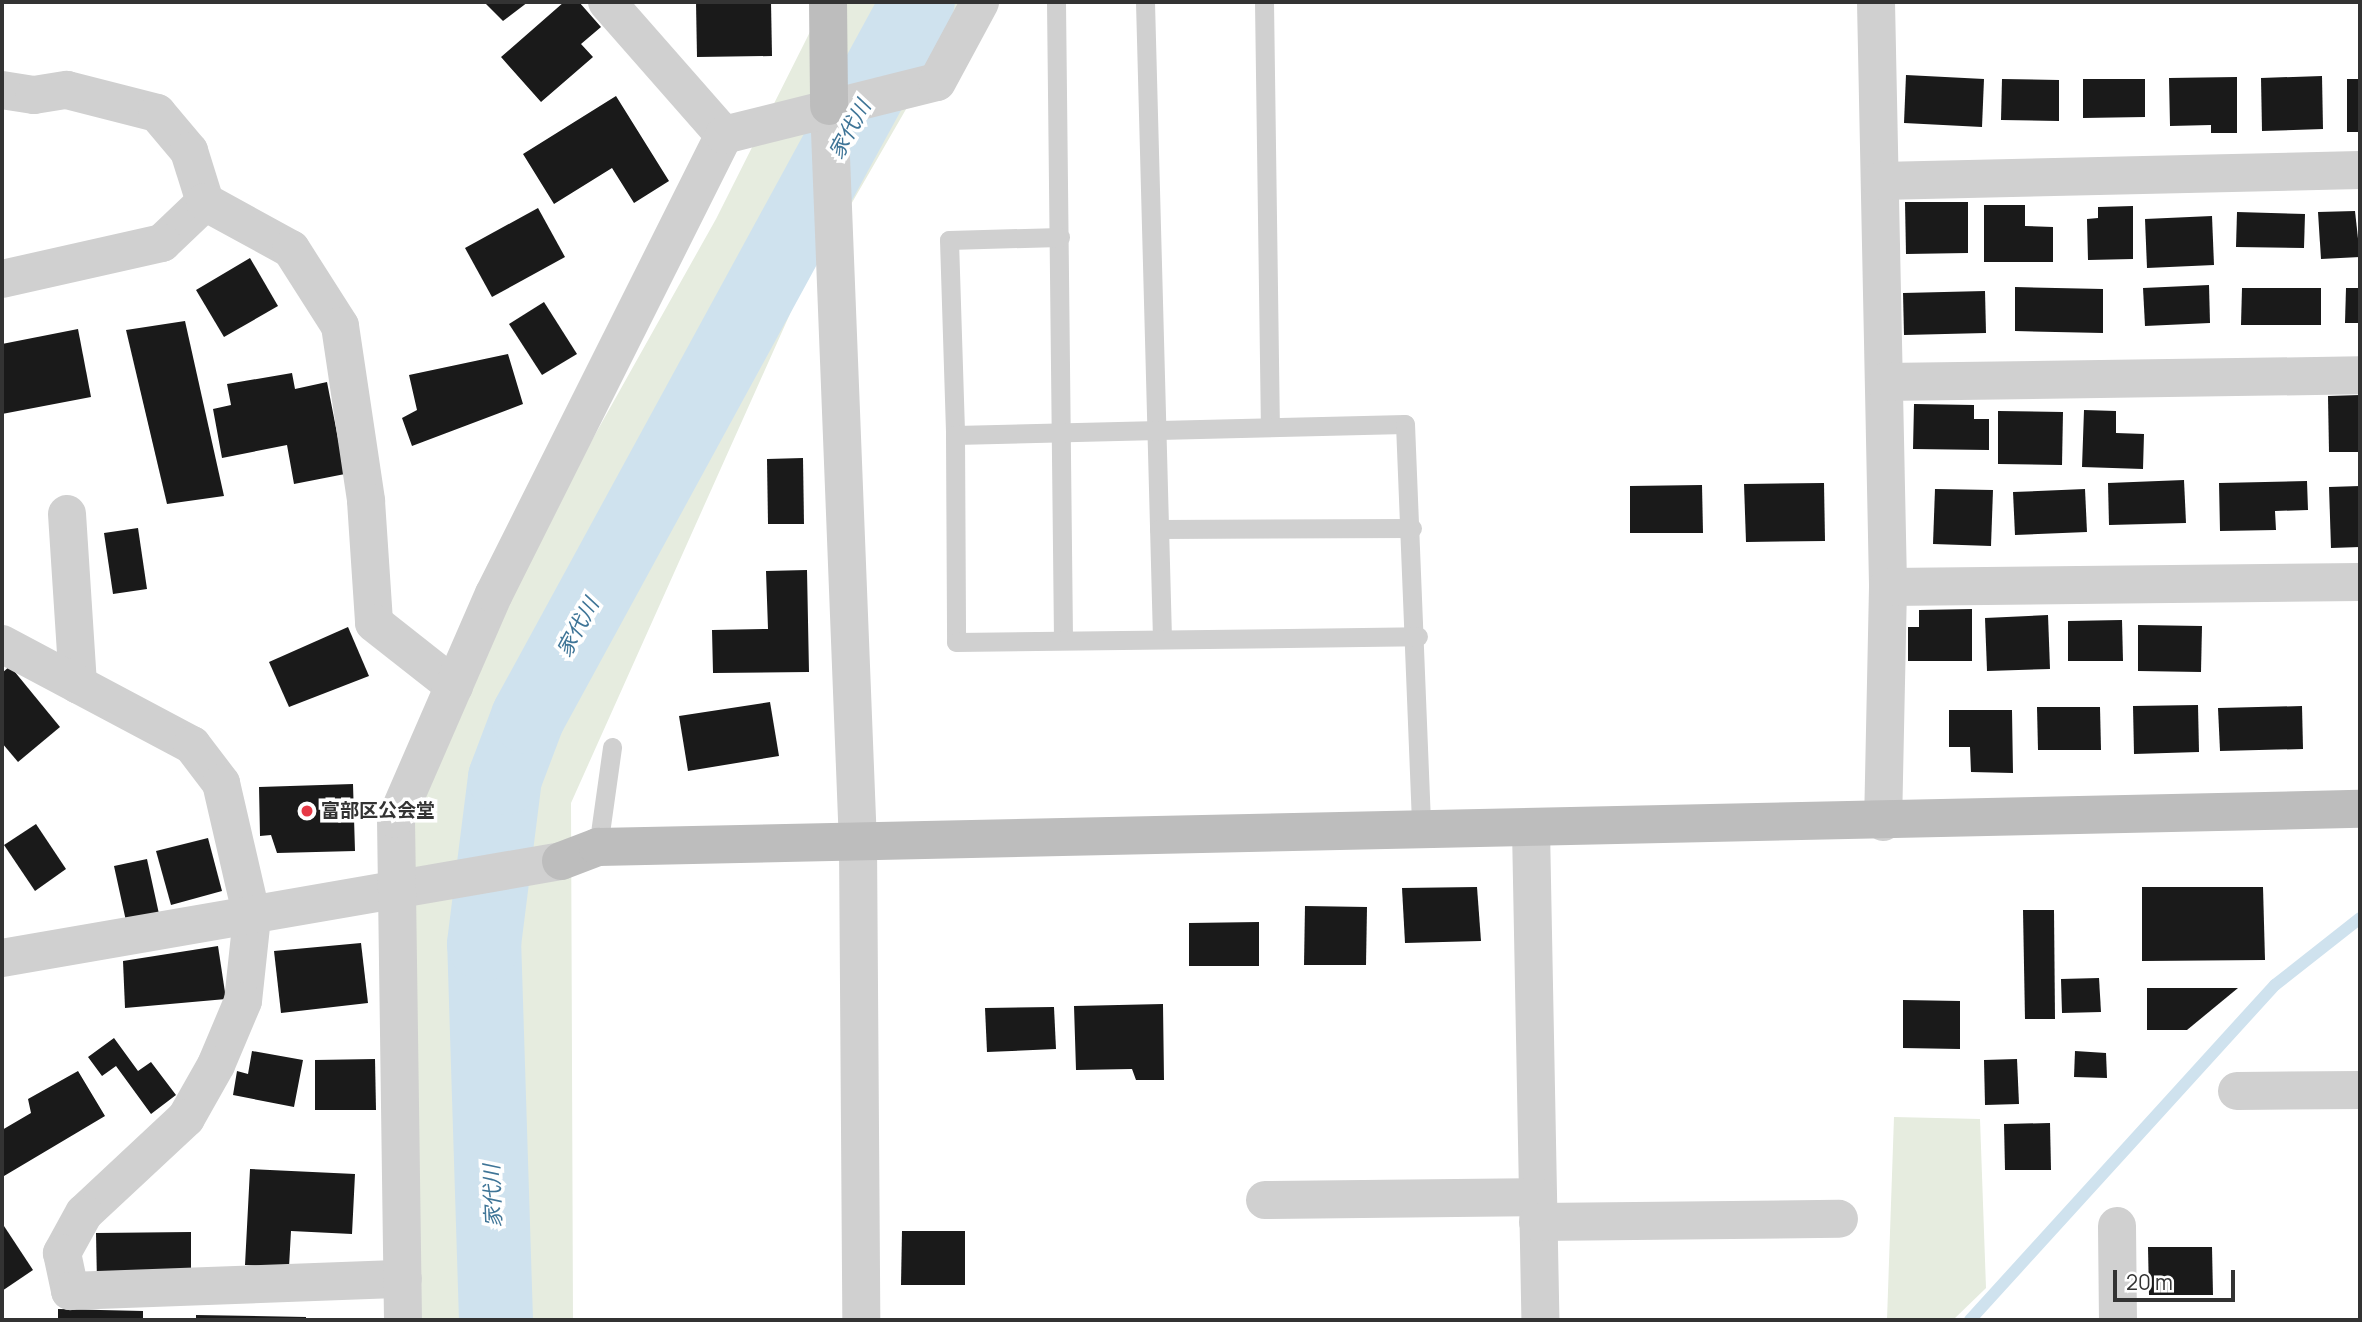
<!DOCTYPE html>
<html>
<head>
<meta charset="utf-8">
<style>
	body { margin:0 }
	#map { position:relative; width:2362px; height:1322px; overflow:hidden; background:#fff; font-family:Manrope,"Noto Sans JP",sans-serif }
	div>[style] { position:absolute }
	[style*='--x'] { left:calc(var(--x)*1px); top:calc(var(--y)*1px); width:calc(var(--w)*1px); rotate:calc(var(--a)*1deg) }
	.green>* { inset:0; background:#e6ecdf }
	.stream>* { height:12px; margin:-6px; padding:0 6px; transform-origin:6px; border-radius:6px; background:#cfe2ee }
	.river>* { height:74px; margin:-37px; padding:0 37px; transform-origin:37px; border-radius:37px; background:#cfe2ee }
	.building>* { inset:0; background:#1a1a1a }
	.lane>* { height:19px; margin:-9.5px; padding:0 9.5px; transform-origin:9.5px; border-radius:9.5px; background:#d0d0d0 }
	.street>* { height:38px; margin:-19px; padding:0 19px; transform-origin:19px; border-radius:19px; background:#d0d0d0 }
	.secondary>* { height:38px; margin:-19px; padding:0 19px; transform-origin:19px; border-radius:19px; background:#bdbdbd }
	.dots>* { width:19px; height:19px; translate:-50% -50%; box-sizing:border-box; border:4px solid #fff; border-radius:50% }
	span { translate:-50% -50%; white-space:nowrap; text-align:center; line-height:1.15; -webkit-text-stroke:7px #fff; paint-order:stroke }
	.poi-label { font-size:19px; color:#333; font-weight:700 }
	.left { translate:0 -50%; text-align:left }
	.water-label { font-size:21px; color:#3f7597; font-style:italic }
	.frame { position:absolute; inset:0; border:4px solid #333; pointer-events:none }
	.scale { position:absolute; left:2113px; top:1270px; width:122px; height:32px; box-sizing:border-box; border:4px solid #333; border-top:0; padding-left:9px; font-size:21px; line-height:24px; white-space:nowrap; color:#333; -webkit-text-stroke:5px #fff; paint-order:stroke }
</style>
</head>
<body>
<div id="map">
	<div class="green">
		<div style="clip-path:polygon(825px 2px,968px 2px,798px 296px,571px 803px,573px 1320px,409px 1320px,405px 797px,454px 686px,716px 219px)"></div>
		<div style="clip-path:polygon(1894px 1117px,1980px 1119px,1986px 1288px,1953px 1320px,1887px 1320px)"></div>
	</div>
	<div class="stream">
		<div style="--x:1970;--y:1320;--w:453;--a:-47.7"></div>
		<div style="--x:2275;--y:985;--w:108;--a:-38.2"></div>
	</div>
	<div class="river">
		<div style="--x:496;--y:1320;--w:376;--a:-91.8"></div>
		<div style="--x:484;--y:944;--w:167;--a:-82.8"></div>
		<div style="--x:505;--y:778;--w:65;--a:-69.3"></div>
		<div style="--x:528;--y:717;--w:814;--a:-61.39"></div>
	</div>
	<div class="building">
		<div style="clip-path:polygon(484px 2px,528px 2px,503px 21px)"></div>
		<div style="clip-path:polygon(564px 2px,579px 2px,601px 27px,581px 44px,593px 57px,541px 102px,501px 57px)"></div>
		<div style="clip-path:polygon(696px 2px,771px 2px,772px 56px,697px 57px)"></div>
		<div style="clip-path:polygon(1906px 75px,1984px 79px,1982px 127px,1904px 123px)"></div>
		<div style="clip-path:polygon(2322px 76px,2323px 129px,2262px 131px,2261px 78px)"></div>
		<div style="clip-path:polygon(2237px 77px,2237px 133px,2211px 133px,2211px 125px,2170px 126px,2169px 78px)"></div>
		<div style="clip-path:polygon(2002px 79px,2059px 80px,2059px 121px,2001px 120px)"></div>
		<div style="clip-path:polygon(2083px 79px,2145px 79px,2145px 117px,2083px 118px)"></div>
		<div style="clip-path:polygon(2347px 79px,2360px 79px,2360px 132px,2347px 132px)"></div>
		<div style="clip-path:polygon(616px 96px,669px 181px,634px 203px,612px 168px,554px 204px,523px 154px)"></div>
		<div style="clip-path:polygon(1905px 202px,1968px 202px,1968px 253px,1906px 254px)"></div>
		<div style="clip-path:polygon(1984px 205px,2025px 205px,2025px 226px,2053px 227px,2053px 262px,1984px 262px)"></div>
		<div style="clip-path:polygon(2133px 206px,2133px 259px,2088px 260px,2087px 219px,2098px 218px,2098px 207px)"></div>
		<div style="clip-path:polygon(538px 208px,565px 257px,492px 297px,465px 248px)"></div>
		<div style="clip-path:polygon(2355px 211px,2360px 257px,2321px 259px,2318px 212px)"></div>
		<div style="clip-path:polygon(2237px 212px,2305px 214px,2304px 248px,2236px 247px)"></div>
		<div style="clip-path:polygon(2212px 216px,2214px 265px,2147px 268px,2145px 219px)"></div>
		<div style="clip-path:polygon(250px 258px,278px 306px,224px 337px,196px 290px)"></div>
		<div style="clip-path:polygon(2209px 285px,2210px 323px,2145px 326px,2143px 288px)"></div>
		<div style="clip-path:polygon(2015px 287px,2103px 289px,2103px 333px,2015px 331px)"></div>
		<div style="clip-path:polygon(2242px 288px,2321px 288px,2321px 325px,2241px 325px)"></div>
		<div style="clip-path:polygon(2346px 288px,2360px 288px,2360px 323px,2345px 323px)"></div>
		<div style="clip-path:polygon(1985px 291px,1986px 333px,1904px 335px,1903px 293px)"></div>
		<div style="clip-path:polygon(544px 302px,577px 354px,542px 375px,509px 324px)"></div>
		<div style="clip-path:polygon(185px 321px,224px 496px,167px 504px,126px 330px)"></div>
		<div style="clip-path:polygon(78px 329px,91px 397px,2px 414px,2px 344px)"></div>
		<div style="clip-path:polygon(508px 354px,523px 404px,412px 446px,402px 418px,417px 410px,409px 375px)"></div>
		<div style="clip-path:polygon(292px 373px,295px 389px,327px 382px,345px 474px,294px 484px,287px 445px,222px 458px,213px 409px,231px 405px,227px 384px)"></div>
		<div style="clip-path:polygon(2360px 395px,2360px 452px,2329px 452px,2328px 396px)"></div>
		<div style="clip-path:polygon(1914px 404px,1974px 405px,1974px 419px,1989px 419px,1989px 450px,1913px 449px)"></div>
		<div style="clip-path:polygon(2084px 410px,2116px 411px,2116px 433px,2144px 434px,2143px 469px,2082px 467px)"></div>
		<div style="clip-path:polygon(1998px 411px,2063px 412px,2062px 465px,1998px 464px)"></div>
		<div style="clip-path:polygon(803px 458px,804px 524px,768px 524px,767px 459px)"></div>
		<div style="clip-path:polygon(2184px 480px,2186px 523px,2109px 525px,2108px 483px)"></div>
		<div style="clip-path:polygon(2307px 481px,2308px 510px,2275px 511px,2276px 530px,2220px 531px,2219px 483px)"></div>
		<div style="clip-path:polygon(1824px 483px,1825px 541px,1746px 542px,1744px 484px)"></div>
		<div style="clip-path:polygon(1702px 485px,1703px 533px,1630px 533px,1630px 486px)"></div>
		<div style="clip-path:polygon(2360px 486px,2360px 547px,2331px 548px,2329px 487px)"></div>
		<div style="clip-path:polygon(1935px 489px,1993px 490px,1991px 546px,1933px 544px)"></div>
		<div style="clip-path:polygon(2085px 489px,2087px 532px,2015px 535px,2013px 492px)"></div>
		<div style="clip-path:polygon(138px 528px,147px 589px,113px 594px,104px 533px)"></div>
		<div style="clip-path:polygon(807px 570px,809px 672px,713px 673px,712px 630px,768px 629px,766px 571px)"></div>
		<div style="clip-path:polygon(1972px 609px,1972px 661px,1908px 661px,1908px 627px,1919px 627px,1919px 610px)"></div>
		<div style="clip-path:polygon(2048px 615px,2050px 669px,1987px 671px,1985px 618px)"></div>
		<div style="clip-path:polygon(2122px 620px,2123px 661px,2068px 661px,2068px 621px)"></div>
		<div style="clip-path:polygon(2138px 625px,2202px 626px,2201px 672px,2138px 671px)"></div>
		<div style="clip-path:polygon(348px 627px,369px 676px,289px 707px,269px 662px)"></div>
		<div style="clip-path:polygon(10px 666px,60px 727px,18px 762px,2px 743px,2px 673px)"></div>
		<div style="clip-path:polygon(770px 702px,779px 756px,688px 771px,679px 716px)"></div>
		<div style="clip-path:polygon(2198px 705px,2199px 752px,2134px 754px,2133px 706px)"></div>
		<div style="clip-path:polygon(2302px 706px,2303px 749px,2220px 751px,2218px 708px)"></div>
		<div style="clip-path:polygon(2037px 707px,2100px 707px,2101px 750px,2038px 750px)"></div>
		<div style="clip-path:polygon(1949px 710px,2012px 710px,2013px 773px,1971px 772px,1970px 747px,1949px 747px)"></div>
		<div style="clip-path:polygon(353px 784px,355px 851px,277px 853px,271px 835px,260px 836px,259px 787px)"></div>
		<div style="clip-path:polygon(36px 824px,66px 869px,35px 891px,4px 845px)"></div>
		<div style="clip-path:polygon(208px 838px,222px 891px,171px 905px,156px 851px)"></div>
		<div style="clip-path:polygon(147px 859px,159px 914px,126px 921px,114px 866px)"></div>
		<div style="clip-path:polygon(1477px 887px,1481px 941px,1405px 943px,1402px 888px)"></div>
		<div style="clip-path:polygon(2142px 887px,2263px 887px,2265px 960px,2142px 961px)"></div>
		<div style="clip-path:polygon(1305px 906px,1367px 907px,1366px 965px,1304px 965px)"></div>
		<div style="clip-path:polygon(2023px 910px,2054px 910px,2055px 1019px,2025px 1019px)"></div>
		<div style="clip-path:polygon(1259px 922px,1259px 966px,1189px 966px,1189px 923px)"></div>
		<div style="clip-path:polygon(361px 943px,368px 1003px,281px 1013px,274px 951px)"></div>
		<div style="clip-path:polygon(218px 946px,226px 999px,125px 1008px,123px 961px)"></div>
		<div style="clip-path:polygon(2099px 978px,2101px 1012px,2062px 1013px,2061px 979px)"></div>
		<div style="clip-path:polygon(2147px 988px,2238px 988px,2187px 1030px,2147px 1030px)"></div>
		<div style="clip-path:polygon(1903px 1000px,1960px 1001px,1960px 1049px,1903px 1048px)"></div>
		<div style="clip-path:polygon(1163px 1004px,1164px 1080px,1136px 1080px,1132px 1069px,1076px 1070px,1074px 1006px)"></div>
		<div style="clip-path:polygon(1054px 1007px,1056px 1049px,987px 1052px,985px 1008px)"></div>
		<div style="clip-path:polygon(114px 1038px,138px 1071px,151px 1062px,176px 1095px,151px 1114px,116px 1066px,102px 1076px,88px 1057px)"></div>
		<div style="clip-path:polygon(252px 1051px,303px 1060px,294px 1107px,233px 1095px,237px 1071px,248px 1074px)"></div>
		<div style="clip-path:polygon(2075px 1051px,2106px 1053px,2107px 1078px,2074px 1077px)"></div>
		<div style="clip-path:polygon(375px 1059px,376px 1110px,315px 1110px,315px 1060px)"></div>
		<div style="clip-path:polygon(2017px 1059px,2019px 1104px,1985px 1105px,1984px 1060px)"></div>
		<div style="clip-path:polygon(78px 1071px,105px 1116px,4px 1176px,2px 1130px,31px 1113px,28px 1099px)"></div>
		<div style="clip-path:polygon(2050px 1123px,2051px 1170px,2005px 1170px,2004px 1124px)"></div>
		<div style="clip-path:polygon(250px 1169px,355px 1174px,352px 1234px,291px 1231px,289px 1267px,245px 1265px)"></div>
		<div style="clip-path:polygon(2px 1223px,33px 1270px,2px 1291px)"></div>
		<div style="clip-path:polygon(902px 1231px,965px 1231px,965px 1285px,901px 1285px)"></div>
		<div style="clip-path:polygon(191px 1232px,191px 1281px,97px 1282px,96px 1233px)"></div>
		<div style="clip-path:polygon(2148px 1247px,2212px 1247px,2213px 1295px,2149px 1295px)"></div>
		<div style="clip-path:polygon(58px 1309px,143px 1311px,143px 1320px,58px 1320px)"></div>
		<div style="clip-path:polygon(196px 1315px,306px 1317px,306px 1320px,196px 1320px)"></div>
	</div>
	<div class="lane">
		<div style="--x:1056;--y:2;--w:638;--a:89.37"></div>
		<div style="--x:1145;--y:2;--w:637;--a:88.47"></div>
		<div style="--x:1264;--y:2;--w:425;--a:89.2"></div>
		<div style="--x:1060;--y:237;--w:111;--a:178.5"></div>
		<div style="--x:949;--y:240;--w:195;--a:88.2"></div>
		<div style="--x:955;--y:435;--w:450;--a:-1.4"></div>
		<div style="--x:1405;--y:424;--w:407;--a:87.7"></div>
		<div style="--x:955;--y:435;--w:207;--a:89.7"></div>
		<div style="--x:956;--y:642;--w:462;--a:-0.7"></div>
		<div style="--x:1159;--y:529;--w:253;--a:-0.2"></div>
		<div style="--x:598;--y:847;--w:101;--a:-82"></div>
	</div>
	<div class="street">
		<div style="--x:607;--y:2;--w:177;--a:48.7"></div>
		<div style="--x:1876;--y:2;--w:585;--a:88.82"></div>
		<div style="--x:1888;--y:587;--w:235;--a:91.2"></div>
		<div style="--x:2;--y:90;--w:32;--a:9"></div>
		<div style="--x:34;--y:95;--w:33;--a:-9"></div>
		<div style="--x:67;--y:90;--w:93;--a:14.3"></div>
		<div style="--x:157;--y:113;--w:50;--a:49.9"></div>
		<div style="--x:189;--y:151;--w:53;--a:72.6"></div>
		<div style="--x:205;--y:202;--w:59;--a:136.4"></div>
		<div style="--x:162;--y:243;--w:164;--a:167.3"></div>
		<div style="--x:829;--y:106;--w:738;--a:87.75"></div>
		<div style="--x:858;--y:843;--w:477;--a:89.6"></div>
		<div style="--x:1880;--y:181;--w:480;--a:-1.3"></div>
		<div style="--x:205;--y:202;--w:98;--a:28.7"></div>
		<div style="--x:291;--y:249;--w:91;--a:57.5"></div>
		<div style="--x:340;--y:326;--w:177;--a:81.5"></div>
		<div style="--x:366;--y:501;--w:122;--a:86.2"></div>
		<div style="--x:374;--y:623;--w:102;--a:38.2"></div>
		<div style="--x:1884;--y:382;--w:476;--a:-0.8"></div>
		<div style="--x:67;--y:514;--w:171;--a:86.3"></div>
		<div style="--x:1888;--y:587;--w:472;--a:-0.6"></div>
		<div style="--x:2;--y:644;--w:215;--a:28"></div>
		<div style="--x:192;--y:745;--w:48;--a:52.7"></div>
		<div style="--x:221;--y:783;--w:138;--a:77"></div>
		<div style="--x:252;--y:917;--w:84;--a:96.1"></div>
		<div style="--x:243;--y:1001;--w:69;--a:112.9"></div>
		<div style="--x:216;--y:1065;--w:61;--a:119.5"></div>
		<div style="--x:186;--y:1118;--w:139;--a:137"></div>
		<div style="--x:84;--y:1213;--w:46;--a:118.8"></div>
		<div style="--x:62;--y:1253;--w:39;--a:78"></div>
		<div style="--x:70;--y:1291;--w:333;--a:-2.1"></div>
		<div style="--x:1531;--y:829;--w:491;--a:88.9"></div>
		<div style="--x:2;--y:958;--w:567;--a:-9.84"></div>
		<div style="--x:2237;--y:1091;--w:123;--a:-0.5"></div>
		<div style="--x:1265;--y:1200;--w:273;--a:-0.6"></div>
		<div style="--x:1538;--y:1222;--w:301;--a:-0.6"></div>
		<div style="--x:2117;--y:1226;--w:94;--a:89.4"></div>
		<div style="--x:403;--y:1320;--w:501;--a:-90.8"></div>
		<div style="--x:396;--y:819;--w:245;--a:-66.5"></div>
		<div style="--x:494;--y:594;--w:513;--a:-63.39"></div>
		<div style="--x:724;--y:135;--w:219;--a:-14"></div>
		<div style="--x:937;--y:82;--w:91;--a:-61.7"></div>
	</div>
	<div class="secondary">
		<div style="--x:828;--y:2;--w:104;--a:89.4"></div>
		<div style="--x:561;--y:861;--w:40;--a:-21"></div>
		<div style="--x:598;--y:847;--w:1762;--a:-1.24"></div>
	</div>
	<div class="dots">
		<div style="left:307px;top:811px;background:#e63946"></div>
	</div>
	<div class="poi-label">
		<span class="left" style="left:321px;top:811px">富部区公会堂</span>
	</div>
	<div class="water-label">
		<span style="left:849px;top:129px;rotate:-61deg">家代川</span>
		<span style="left:577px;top:627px;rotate:-61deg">家代川</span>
		<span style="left:492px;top:1196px;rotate:-92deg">家代川</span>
	</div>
	<div class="frame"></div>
	<div class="scale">20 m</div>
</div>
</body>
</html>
